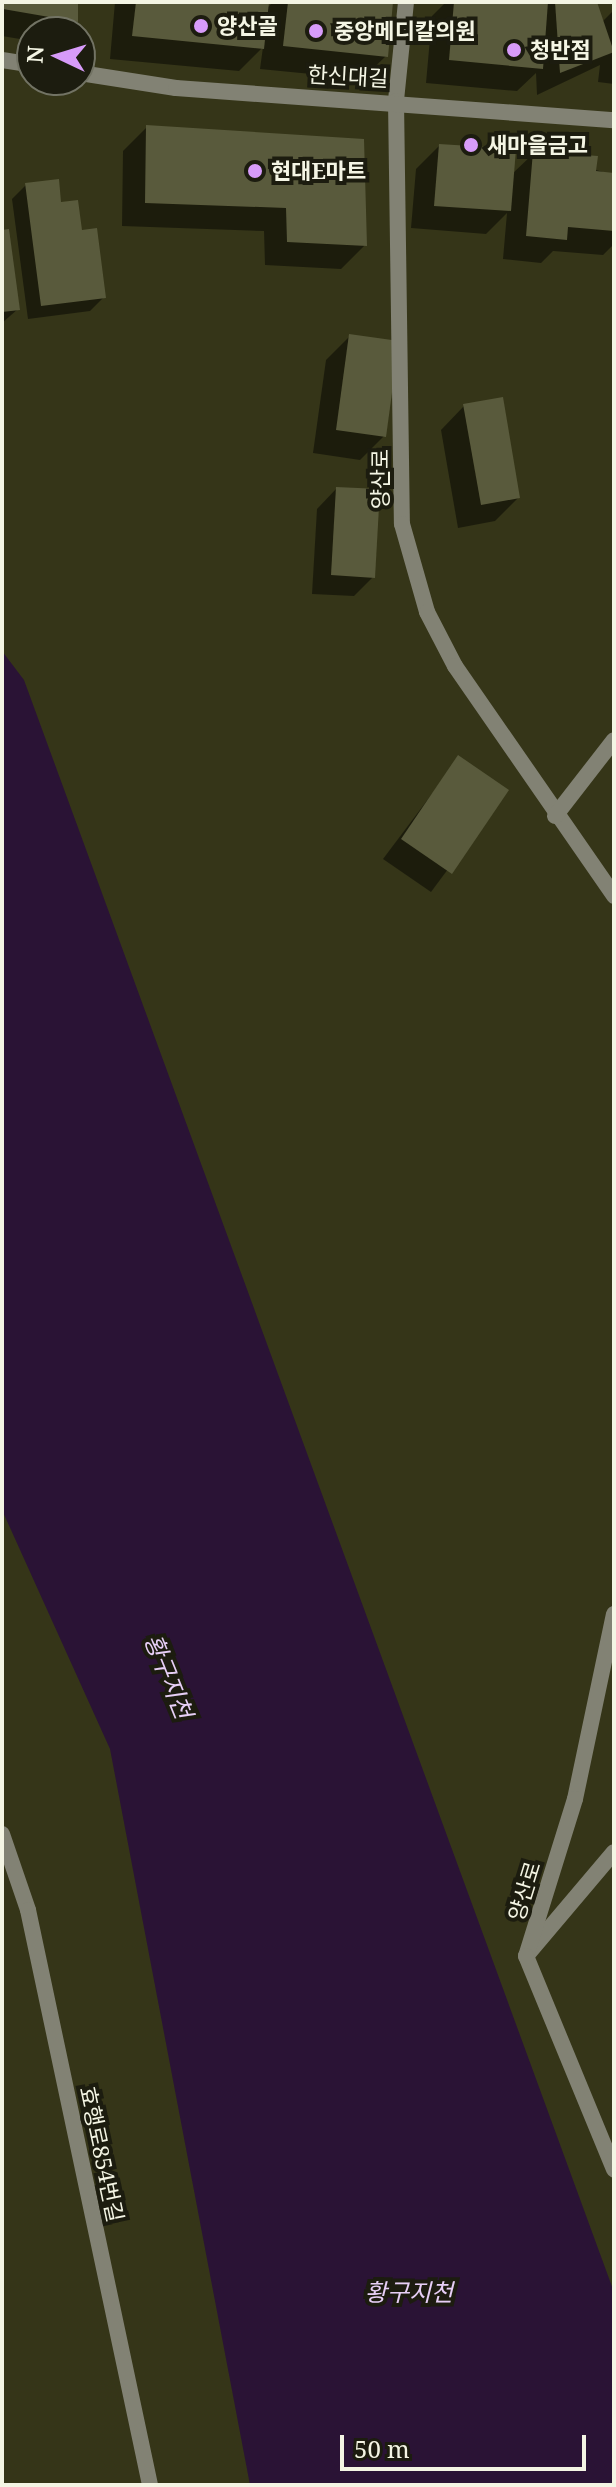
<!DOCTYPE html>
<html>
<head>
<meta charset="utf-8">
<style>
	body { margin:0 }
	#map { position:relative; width:616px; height:2487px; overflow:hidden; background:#353518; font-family:"Noto Serif","Noto Sans KR",serif }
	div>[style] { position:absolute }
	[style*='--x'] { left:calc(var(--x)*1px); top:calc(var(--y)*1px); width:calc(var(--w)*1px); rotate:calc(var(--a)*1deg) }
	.water>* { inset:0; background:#2a1335 }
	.shadow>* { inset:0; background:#0007 }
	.building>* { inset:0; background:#595a3c }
	.service>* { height:16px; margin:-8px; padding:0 8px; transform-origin:8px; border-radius:8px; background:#828274 }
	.minor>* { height:16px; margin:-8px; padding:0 8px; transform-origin:8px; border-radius:8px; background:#828274 }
	.tertiary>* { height:16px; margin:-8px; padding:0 8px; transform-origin:8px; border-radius:8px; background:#828274 }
	.dots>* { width:22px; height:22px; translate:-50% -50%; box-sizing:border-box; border:4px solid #1c1c0f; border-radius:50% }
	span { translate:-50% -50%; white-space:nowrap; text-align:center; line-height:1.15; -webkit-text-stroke:8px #1c1c0f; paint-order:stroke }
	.poi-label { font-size:22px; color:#f4f5e4; font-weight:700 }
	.left { translate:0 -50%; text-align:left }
	.street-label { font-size:22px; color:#f4f5e4 }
	.water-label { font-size:24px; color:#e7cff6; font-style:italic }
	.frame { position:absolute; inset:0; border:4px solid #f4f5e4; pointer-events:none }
	.north { position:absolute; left:16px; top:16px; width:80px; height:80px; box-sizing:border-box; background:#1c1c0f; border:2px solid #727364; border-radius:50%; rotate:274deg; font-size:22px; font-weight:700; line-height:32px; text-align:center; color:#f4f5e4 }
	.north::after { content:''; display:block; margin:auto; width:28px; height:36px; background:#d79bf9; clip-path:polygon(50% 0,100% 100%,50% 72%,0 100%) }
	.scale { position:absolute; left:340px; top:2435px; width:246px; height:36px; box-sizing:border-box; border:4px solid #f4f5e4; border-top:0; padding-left:10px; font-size:24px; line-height:28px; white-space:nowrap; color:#f4f5e4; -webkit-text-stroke:6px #1c1c0f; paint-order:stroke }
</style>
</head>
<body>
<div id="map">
	<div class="water">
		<div style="clip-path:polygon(2px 651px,24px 680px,614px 2292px,614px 2485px,250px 2485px,110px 1749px,2px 1510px)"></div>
	</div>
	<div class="shadow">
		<div style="clip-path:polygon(2px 2px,76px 2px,76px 21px,66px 32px,32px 32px,32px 41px,2px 36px)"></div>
		<div style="clip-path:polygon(115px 2px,267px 2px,266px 9px,273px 2px,391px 2px,386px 56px,362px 79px,260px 69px,263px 47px,239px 71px,110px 59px)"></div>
		<div style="clip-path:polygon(446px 2px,594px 2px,602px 22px,614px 10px,614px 84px,598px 82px,600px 65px,537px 95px,536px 73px,517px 91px,426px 83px,432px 16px)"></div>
		<div style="clip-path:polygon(147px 127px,365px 245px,341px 269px,265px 265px,264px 231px,122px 226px,123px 151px)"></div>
		<div style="clip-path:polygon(439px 146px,512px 174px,534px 153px,614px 175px,614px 244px,603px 255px,553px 251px,541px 263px,503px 259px,507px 213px,486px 234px,411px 228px,416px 169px)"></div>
		<div style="clip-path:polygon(26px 185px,60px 205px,80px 232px,104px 297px,90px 311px,28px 319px,12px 199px)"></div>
		<div style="clip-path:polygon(2px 232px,18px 309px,2px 323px)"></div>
		<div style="clip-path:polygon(350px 336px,384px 436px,360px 460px,313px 453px,326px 360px)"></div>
		<div style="clip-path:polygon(464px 406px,518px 498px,495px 521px,458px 528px,441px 430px)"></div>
		<div style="clip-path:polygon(336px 489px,373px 577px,354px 596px,312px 594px,317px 509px)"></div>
		<div style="clip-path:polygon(459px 758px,506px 791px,431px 892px,383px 859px)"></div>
	</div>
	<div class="building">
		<div style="clip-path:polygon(3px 2px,78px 2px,78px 22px,3px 9px)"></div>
		<div style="clip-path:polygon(136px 2px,269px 2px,264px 49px,132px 36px)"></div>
		<div style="clip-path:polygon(288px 2px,393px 2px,388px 57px,283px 46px)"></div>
		<div style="clip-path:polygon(454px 2px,548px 2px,543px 69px,449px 60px)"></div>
		<div style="clip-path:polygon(555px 2px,597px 2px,614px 52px,560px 73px)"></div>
		<div style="clip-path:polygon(146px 125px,364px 139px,367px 246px,287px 242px,286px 208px,145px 203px)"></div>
		<div style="clip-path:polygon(439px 144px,516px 149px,511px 211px,434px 206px)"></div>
		<div style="clip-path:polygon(533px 151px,598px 156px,596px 171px,614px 173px,614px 231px,568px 227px,567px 240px,526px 236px)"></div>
		<div style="clip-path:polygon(59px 179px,61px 202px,78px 200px,82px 230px,97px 228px,106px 298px,41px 306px,25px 183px)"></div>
		<div style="clip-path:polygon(9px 229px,20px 310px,2px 312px,2px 230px)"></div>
		<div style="clip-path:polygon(349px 334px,399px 341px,386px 437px,336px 430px)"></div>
		<div style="clip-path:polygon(503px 397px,520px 498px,481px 505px,463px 404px)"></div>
		<div style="clip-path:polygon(336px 487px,380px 489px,375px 578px,331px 575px)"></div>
		<div style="clip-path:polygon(458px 755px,509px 790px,452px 874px,401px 839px)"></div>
	</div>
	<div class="service">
		<div style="--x:526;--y:1956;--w:136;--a:-49.8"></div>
	</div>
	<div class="minor">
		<div style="--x:406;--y:2;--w:100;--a:95.8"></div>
		<div style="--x:396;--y:101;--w:423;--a:89.2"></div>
		<div style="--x:402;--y:524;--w:91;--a:74.1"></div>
		<div style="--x:427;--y:612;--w:61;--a:62.6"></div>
		<div style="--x:455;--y:666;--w:280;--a:55.3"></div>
		<div style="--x:555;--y:816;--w:96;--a:-52.2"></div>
		<div style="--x:614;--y:1614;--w:189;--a:101.9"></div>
		<div style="--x:575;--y:1799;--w:164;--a:107.3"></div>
		<div style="--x:526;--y:1956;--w:231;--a:67.6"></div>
		<div style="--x:2;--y:1834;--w:80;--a:71.1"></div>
		<div style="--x:28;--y:1910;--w:588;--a:78.02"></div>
	</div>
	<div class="tertiary">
		<div style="--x:2;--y:60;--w:30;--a:9"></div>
		<div style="--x:80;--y:73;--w:97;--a:8.9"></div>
		<div style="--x:176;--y:88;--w:439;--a:4.2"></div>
	</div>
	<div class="dots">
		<div style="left:201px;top:26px;background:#d79bf9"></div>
		<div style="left:316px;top:31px;background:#d79bf9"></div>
		<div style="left:514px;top:50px;background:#d79bf9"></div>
		<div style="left:471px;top:145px;background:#d79bf9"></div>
		<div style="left:255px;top:171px;background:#d79bf9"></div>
	</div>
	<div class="poi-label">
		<span class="left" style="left:217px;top:26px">양산골</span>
		<span class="left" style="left:334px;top:31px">중앙메디칼의원</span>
		<span class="left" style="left:530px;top:50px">청반점</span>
		<span class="left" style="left:487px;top:145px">새마을금고</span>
		<span class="left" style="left:271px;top:171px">현대E마트</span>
	</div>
	<div class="street-label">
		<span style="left:348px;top:76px;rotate:3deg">한신대길</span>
		<span style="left:380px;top:479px;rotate:-90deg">양산로</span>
		<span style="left:524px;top:1891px;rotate:-73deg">양산로</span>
		<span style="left:102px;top:2154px;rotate:78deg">효행로854번길</span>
	</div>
	<div class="water-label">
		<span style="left:169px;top:1676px;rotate:68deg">황구지천</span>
		<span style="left:409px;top:2292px">황구지천</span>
	</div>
	<div class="frame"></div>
	<div class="north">N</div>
	<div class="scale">50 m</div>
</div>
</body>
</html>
